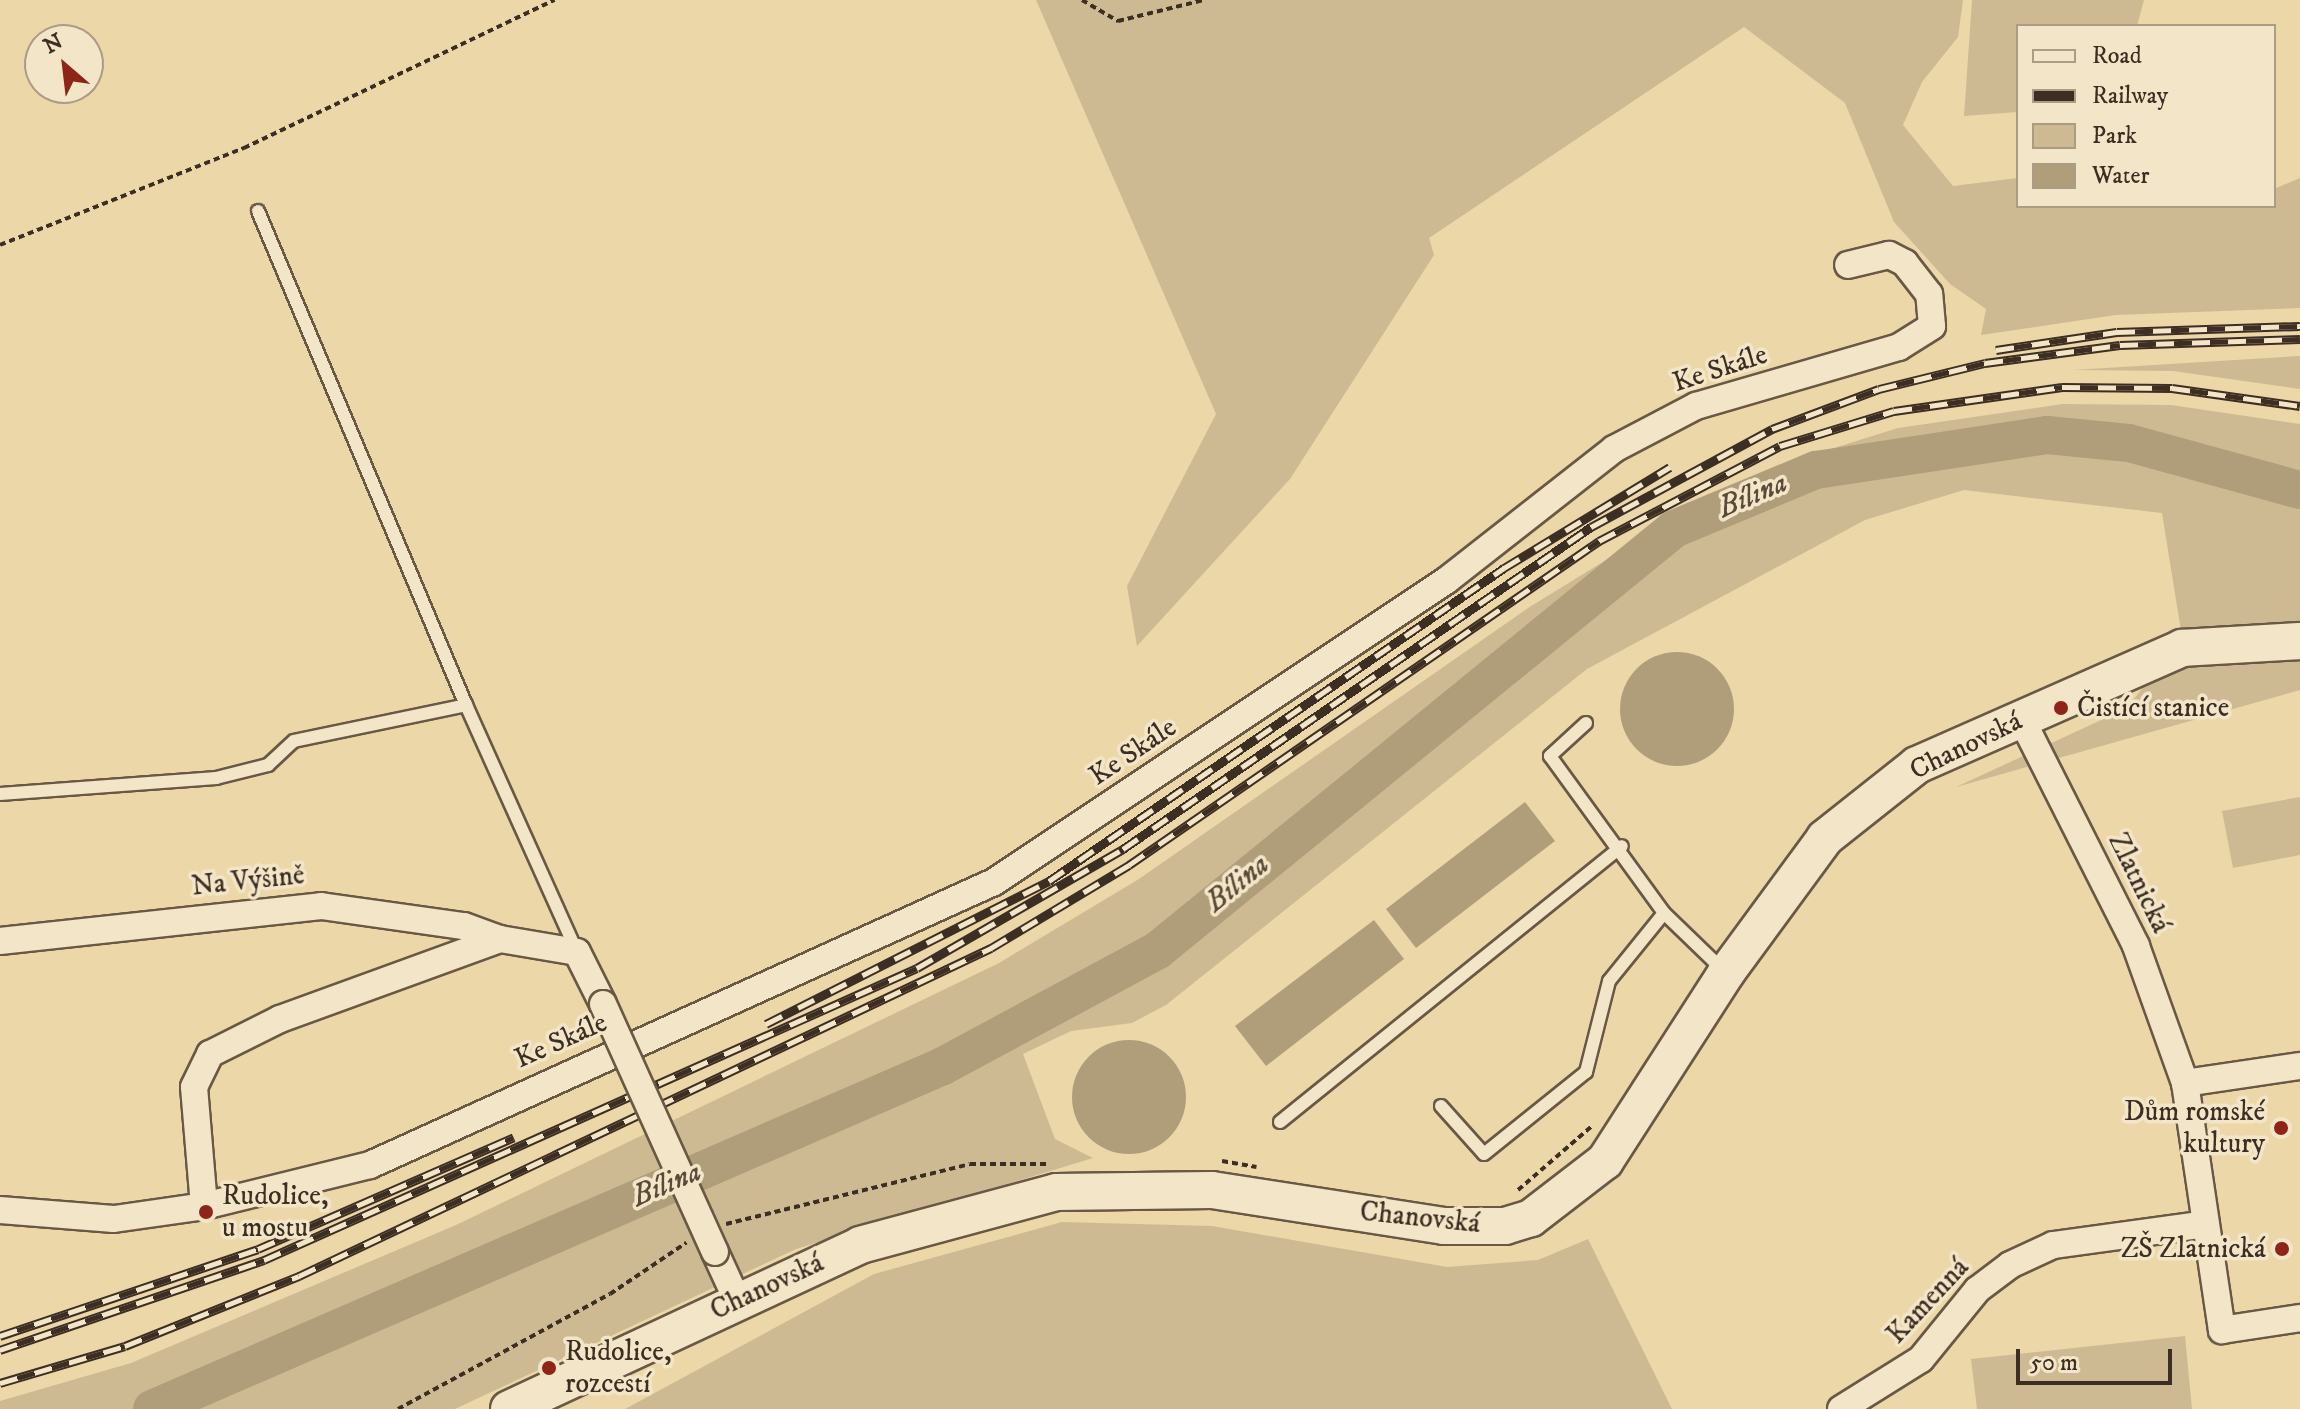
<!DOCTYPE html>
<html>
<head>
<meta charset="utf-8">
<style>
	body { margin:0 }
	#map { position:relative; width:2300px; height:1409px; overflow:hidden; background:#ecd7a9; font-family:"IM FELL DW Pica",serif }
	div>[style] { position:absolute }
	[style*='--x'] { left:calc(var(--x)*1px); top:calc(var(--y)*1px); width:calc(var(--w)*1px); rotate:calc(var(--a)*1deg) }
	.green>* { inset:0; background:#ceba92 }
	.water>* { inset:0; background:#b09e7b }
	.round { border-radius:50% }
	.river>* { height:38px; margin:-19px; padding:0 19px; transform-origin:19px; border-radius:19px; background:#b09e7b }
	.path>* { height:4px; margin-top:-2px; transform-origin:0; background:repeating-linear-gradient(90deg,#3d2e23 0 6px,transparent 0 10px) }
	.roads { filter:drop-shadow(2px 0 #695844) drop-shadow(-2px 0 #695844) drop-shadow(0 2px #695844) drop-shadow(0 -2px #695844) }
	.lane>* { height:12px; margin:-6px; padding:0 6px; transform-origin:6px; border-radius:6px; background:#f3e5c7 }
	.street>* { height:26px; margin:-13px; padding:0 13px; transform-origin:13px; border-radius:13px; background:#f3e5c7 }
	.secondary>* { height:36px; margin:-18px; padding:0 18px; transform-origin:18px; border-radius:18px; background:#f3e5c7 }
	.rail>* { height:9px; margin-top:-4.5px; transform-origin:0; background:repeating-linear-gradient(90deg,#f3e5c7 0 18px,#3d2e23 0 36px); box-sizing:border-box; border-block:2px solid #3d2e23 }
	.bridges { filter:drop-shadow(2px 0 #695844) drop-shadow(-2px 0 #695844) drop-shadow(0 2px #695844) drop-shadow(0 -2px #695844) }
	.street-bridge>* { height:26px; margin:-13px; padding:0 13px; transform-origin:13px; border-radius:13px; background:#f3e5c7 }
	.dots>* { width:22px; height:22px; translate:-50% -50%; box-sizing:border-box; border:4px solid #f3e5c7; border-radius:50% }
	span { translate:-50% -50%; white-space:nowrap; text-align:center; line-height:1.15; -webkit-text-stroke:7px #f3e5c7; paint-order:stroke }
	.street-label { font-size:28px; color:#3d2e23 }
	.poi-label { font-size:28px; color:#3d2e23 }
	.left { translate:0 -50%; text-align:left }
	.right { translate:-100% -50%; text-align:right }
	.water-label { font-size:30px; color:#5a4a39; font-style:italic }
	.legend { position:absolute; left:2016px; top:24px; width:260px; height:184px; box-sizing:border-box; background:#f3e5c7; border:2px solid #aa9c85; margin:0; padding:10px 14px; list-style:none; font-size:24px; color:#3d2e23 }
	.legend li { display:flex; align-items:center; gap:16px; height:40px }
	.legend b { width:40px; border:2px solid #aa9c85 }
	.north { position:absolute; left:24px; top:24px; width:80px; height:80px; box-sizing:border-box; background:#f3e5c7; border:2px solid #aa9c85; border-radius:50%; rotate:332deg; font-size:22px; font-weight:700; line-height:32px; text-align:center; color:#3d2e23 }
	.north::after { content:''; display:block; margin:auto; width:28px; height:36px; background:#8f2418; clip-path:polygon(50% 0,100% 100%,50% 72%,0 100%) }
	.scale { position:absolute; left:2016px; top:1349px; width:156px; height:36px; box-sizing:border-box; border:4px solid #3d2e23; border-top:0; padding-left:10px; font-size:24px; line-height:28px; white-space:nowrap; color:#3d2e23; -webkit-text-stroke:6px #f3e5c7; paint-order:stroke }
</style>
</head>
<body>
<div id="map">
	<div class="green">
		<div style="clip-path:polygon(1036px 0,1963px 0,1958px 37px,1922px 82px,1903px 125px,1953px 186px,2018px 178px,2018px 206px,2274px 206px,2274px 189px,2300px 178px,2300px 308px,2116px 315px,1981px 335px,1986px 309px,1950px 284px,1894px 222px,1845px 103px,1744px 27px,1429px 238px,1434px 255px,1290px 479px,1137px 646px,1127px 586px,1216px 414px)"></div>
		<div style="clip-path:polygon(1972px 0,2144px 0,2137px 26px,2018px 26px,2018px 112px,1964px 116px)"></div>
		<div style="clip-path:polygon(2300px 356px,2300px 389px,2173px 371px,2073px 370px)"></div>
		<div style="clip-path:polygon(2063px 404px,2171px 405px,2300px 424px,2300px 690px,1956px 787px,2127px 708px,2182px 637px,2162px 513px,1964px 490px,1865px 520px,1587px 669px,1166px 1005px,1132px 1023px,1071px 1031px,1023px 1054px,1055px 1139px,1093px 1158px,796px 1249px,455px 1409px,0 1409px,0 1401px,131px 1363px,456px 1225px,999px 963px,1139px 879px,1528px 608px,1692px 507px,1786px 463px,1898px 428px)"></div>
		<div style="clip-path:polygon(2300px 797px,2300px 855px,2233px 868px,2222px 811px)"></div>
		<div style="clip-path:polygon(1062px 1222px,1212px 1226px,1447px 1267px,1538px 1260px,1588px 1239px,1672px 1409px,625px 1409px,874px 1274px)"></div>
		<div style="clip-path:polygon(2185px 1336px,2192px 1409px,1977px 1409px,1971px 1359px)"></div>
	</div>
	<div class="water">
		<div class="round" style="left:1620px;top:652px;width:114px;height:114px"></div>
		<div style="clip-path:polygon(1525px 802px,1555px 841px,1416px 948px,1386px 909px)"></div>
		<div style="clip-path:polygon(1374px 920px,1404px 959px,1266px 1066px,1235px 1026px)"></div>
		<div class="round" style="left:1072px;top:1040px;width:114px;height:114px"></div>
	</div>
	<div class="river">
		<div style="--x:152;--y:1409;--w:862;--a:-23.44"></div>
		<div style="--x:943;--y:1066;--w:244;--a:-28.3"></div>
		<div style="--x:1158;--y:950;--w:666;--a:-39.21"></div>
		<div style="--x:1674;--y:529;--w:154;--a:-22.6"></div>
		<div style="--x:1816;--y:470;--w:234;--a:-8.6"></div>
		<div style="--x:2047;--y:435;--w:82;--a:5.6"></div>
		<div style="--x:2129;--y:443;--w:177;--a:15.4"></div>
	</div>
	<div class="path">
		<div style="--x:1082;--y:0;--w:42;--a:30.3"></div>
		<div style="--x:1118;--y:21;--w:89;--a:-13.7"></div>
		<div style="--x:0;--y:245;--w:263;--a:-21.7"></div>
		<div style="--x:244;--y:148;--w:344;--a:-25.5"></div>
		<div style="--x:1222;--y:1161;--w:35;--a:10"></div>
		<div style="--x:1518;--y:1190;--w:99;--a:-40.9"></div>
		<div style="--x:726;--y:1224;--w:251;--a:-13.8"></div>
		<div style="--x:970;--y:1164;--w:76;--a:0"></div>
		<div style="--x:398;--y:1409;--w:241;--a:-28.5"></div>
		<div style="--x:610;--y:1294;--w:92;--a:-33.9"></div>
	</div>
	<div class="roads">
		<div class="lane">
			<div style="--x:258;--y:211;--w:536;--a:67.17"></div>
			<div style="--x:1586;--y:723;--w:49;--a:137.5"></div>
			<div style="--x:1550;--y:756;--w:194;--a:54"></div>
			<div style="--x:1664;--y:913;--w:83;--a:44"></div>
			<div style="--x:0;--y:794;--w:217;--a:-4.2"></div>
			<div style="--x:216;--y:778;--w:54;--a:-14"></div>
			<div style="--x:268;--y:765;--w:35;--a:-43"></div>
			<div style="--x:294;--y:741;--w:176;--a:-11.8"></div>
			<div style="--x:466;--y:705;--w:271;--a:65.8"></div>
			<div style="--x:1441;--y:1106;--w:64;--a:48.1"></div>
			<div style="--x:1484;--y:1154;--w:131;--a:-38.8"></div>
			<div style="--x:1586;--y:1072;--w:94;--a:-75.8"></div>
			<div style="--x:1609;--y:981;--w:87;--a:-51"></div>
			<div style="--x:1280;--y:1122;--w:439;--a:-38.9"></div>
		</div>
		<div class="street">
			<div style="--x:2021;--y:718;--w:255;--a:63.2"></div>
			<div style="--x:2136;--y:946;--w:145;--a:70.3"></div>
			<div style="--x:2185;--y:1083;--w:116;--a:-8.4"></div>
			<div style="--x:0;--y:941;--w:323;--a:-6.2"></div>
			<div style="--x:321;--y:906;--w:144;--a:8"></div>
			<div style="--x:464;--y:926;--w:38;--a:20"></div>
			<div style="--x:2185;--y:1083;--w:250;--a:81.5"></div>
			<div style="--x:2222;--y:1330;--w:79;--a:-8.7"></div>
			<div style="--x:204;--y:1206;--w:171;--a:-13.9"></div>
			<div style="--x:370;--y:1165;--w:685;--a:-24.4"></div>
			<div style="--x:994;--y:882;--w:544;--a:-33.69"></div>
			<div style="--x:1447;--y:580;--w:212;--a:-38.1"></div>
			<div style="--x:1614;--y:449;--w:93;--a:-27.7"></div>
			<div style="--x:1696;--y:406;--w:211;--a:-16.2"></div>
			<div style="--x:1899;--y:347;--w:39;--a:-32"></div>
			<div style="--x:1932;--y:326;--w:32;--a:-95"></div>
			<div style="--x:1929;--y:294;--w:39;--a:-128"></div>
			<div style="--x:1905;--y:263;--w:18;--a:-153"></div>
			<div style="--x:1889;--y:255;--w:42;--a:166.3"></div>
			<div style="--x:0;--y:1210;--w:114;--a:4.5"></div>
			<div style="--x:114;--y:1219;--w:91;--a:-8.2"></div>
			<div style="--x:204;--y:1206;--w:119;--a:-94.8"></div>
			<div style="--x:194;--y:1087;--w:37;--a:-64"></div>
			<div style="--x:210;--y:1054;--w:78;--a:-26.6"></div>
			<div style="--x:280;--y:1019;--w:234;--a:-20"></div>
			<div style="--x:500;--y:939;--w:78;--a:9.6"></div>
			<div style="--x:577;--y:952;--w:58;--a:63.4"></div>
			<div style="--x:715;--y:1252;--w:53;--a:65.4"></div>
			<div style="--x:1841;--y:1409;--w:94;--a:-32"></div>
			<div style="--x:1921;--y:1359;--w:89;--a:-50.9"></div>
			<div style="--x:1977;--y:1290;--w:41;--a:-37.1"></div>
			<div style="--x:2010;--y:1265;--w:47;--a:-24.9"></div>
			<div style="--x:2053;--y:1245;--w:154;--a:-7.8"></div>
		</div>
		<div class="secondary">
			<div style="--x:509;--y:1409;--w:387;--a:-25"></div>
			<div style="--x:860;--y:1245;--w:203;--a:-15.1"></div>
			<div style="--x:1056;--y:1192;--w:156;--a:-0.7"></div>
			<div style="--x:1212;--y:1190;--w:235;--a:8.8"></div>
			<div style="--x:1444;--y:1226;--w:61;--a:0"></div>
			<div style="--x:1505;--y:1226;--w:27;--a:-17"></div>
			<div style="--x:1531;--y:1218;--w:93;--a:-37.6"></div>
			<div style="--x:1605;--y:1161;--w:224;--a:-57.2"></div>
			<div style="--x:1726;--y:973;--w:167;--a:-53.7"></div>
			<div style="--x:1825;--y:838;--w:117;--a:-38.4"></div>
			<div style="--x:1917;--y:765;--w:290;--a:-23.8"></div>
			<div style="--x:2182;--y:648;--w:118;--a:-3.4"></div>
		</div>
	</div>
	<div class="rail">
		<div style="--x:1996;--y:350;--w:122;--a:-8.5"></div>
		<div style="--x:2117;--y:332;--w:183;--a:-1.9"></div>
		<div style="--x:766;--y:1024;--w:317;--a:-26.8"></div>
		<div style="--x:1049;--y:881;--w:552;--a:-34.52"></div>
		<div style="--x:1504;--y:568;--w:194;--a:-31.3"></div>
		<div style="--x:0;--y:1336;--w:272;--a:-18.6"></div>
		<div style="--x:258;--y:1249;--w:279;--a:-23.6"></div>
		<div style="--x:0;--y:1350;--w:279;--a:-18.8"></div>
		<div style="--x:264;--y:1260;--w:715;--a:-24.09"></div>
		<div style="--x:917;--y:968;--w:238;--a:-30"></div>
		<div style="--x:1123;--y:849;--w:568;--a:-34.53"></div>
		<div style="--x:1591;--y:527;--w:206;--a:-28.4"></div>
		<div style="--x:1772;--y:429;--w:114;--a:-20.5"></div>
		<div style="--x:1879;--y:389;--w:109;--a:-13.8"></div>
		<div style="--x:1985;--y:363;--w:136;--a:-7.6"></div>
		<div style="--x:2120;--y:345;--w:180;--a:-1.9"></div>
		<div style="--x:0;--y:1383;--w:130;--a:-16.5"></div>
		<div style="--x:125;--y:1346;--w:188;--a:-21.9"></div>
		<div style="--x:299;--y:1276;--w:766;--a:-25.36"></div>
		<div style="--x:991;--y:948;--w:161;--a:-31"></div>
		<div style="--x:1129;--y:865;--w:571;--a:-34.58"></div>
		<div style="--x:1599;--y:541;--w:204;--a:-27.7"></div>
		<div style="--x:1780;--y:446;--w:119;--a:-17.1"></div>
		<div style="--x:1894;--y:411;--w:170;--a:-8.1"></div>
		<div style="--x:2062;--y:387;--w:110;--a:0.5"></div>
		<div style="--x:2172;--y:388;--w:129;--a:8"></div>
	</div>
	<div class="bridges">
		<div class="street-bridge">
			<div style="--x:603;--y:1004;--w:272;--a:65.7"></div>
		</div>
	</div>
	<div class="dots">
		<div style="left:2061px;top:708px;background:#8f2418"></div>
		<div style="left:2281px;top:1128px;background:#8f2418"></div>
		<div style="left:206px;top:1212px;background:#8f2418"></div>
		<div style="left:2282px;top:1249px;background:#8f2418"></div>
		<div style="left:549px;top:1368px;background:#8f2418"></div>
	</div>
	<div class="street-label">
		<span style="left:1720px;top:369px;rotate:-18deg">Ke Skále</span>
		<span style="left:1966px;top:746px;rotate:-26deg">Chanovská</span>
		<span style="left:1133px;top:752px;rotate:-34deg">Ke Skále</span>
		<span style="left:248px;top:881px;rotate:-6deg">Na Výšině</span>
		<span style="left:2139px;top:883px;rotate:64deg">Zlatnická</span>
		<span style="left:561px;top:1041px;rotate:-24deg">Ke Skále</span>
		<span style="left:1420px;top:1218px;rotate:6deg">Chanovská</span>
		<span style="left:767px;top:1287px;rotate:-25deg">Chanovská</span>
		<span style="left:1928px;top:1301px;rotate:-47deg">Kamenná</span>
	</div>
	<div class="poi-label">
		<span class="left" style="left:2077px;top:708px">Čistící stanice</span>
		<span class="right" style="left:2265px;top:1128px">Dům romské<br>kultury</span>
		<span class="left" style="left:222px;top:1212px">Rudolice,<br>u mostu</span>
		<span class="right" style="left:2266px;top:1249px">ZŠ Zlatnická</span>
		<span class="left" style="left:565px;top:1368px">Rudolice,<br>rozcestí</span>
	</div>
	<div class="water-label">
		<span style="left:1753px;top:496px;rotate:-23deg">Bílina</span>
		<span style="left:1238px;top:884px;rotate:-39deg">Bílina</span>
		<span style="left:667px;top:1185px;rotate:-23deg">Bílina</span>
	</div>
	<ul class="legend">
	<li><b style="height:10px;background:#f3e5c7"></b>Road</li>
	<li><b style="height:10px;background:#3d2e23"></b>Railway</li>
	<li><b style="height:22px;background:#ceba92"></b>Park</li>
	<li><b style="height:22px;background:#b09e7b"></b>Water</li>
	</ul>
	<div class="north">N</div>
	<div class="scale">50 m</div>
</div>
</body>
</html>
